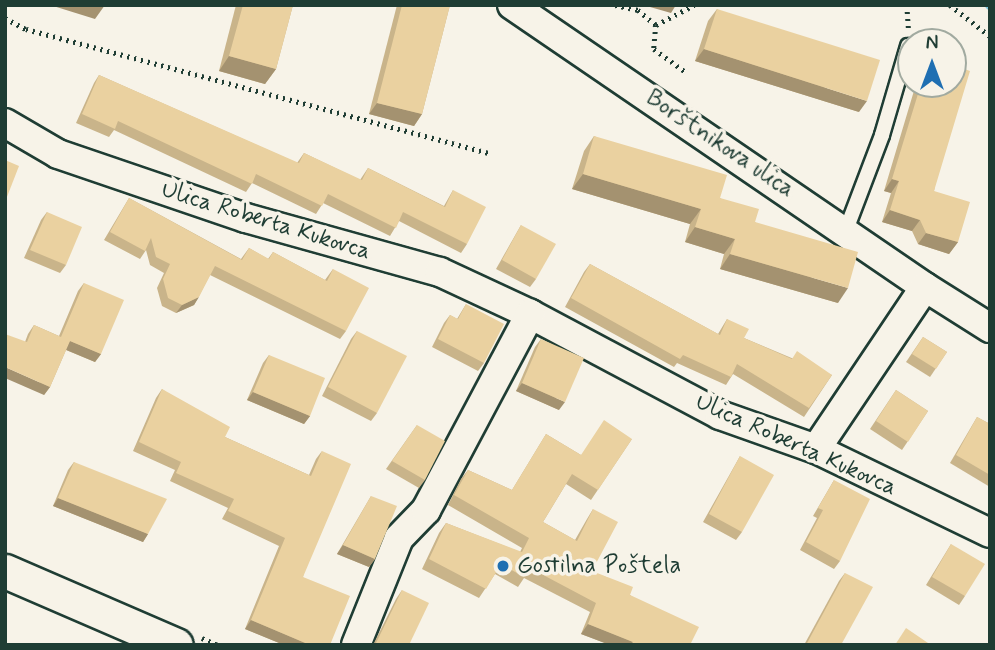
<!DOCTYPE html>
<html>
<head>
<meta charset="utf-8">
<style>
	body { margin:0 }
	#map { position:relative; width:995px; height:650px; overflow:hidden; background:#f7f3e8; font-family:Mynerve,sans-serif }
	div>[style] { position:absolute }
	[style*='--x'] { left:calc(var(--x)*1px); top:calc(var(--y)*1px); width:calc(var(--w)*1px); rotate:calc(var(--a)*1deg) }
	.stream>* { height:7px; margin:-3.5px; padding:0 3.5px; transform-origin:3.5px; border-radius:3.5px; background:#7dc5dd }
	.path>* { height:4.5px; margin-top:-2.25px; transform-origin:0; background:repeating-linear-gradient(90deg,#1f3d34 0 2px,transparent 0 7px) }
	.roads { filter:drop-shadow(2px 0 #1f3d34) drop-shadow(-2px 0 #1f3d34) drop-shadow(0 2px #1f3d34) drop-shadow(0 -2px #1f3d34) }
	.service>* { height:14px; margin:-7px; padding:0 7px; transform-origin:7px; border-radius:7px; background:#f7f3e8 }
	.minor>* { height:28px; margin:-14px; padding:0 14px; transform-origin:14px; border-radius:14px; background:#f7f3e8 }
	.tertiary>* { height:33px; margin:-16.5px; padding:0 16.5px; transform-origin:16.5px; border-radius:16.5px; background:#f7f3e8 }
	.wall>* { inset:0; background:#c9b48a }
	.shaded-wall>* { inset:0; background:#a49270 }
	.building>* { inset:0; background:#ead1a0 }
	.dots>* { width:19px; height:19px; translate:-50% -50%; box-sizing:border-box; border:4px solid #f7f3e8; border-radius:50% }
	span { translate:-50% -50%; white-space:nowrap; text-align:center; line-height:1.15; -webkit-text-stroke:7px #f7f3e8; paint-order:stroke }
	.street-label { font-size:24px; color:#1f3d34 }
	.poi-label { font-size:24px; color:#1f3d34 }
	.left { translate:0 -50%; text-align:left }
	.frame { position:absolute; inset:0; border:7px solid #1f3d34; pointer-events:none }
	.north { position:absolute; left:897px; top:28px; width:70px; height:70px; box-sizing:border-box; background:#f7f3e8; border:2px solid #a1aaa0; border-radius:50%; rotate:0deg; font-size:19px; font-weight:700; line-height:28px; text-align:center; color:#1f3d34 }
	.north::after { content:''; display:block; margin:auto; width:24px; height:32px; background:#1f6fb2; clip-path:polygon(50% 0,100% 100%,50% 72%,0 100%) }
</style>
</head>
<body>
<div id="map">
	<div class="stream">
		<div style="--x:988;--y:5;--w:3;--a:45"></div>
	</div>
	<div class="path">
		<div style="--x:615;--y:5;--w:24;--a:12"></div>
		<div style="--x:638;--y:10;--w:23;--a:40"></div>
		<div style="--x:656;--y:25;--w:24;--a:95"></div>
		<div style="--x:654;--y:49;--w:41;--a:36"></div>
		<div style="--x:907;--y:5;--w:26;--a:86"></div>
		<div style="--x:950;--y:5;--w:51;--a:37.8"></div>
		<div style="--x:5;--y:18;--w:24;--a:28"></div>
		<div style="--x:26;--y:29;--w:480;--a:15"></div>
		<div style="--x:656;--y:25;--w:43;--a:-27.8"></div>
		<div style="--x:202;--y:638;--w:17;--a:24"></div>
	</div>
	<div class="roads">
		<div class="service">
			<div style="--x:846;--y:230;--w:102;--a:-69.2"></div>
			<div style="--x:882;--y:135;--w:93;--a:-73.7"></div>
		</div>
		<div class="minor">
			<div style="--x:512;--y:5;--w:500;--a:34.33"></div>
			<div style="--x:5;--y:123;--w:61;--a:30.3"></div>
			<div style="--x:58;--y:154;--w:199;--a:18.8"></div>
			<div style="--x:246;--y:218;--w:201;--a:15.6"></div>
			<div style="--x:440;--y:272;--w:99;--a:25"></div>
			<div style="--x:530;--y:314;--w:215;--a:28"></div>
			<div style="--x:720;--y:415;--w:102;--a:19.5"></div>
			<div style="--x:816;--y:449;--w:193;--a:25.8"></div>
			<div style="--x:816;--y:449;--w:195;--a:-56.1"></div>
			<div style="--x:925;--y:287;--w:77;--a:32.2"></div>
			<div style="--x:356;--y:645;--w:115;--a:-68.1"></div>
			<div style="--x:399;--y:538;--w:39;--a:-46"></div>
			<div style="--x:426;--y:510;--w:222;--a:-62"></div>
		</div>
		<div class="tertiary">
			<div style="--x:5;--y:571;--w:186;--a:23.4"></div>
		</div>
	</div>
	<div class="wall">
		<div style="clip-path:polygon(236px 5px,293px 5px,276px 69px,265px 84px,219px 71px)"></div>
		<div style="clip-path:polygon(397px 5px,450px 5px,422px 114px,414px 126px,369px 114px)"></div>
		<div style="clip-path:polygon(717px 9px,859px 112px,695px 61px,708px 21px)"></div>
		<div style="clip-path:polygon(99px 75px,297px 163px,304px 153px,360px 180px,368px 168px,444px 206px,453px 190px,467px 244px,461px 253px,399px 221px,390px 236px,323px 203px,316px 214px,252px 183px,246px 192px,114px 130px,109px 137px,76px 123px,94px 83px)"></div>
		<div style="clip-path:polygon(916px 84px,953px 84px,934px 191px,958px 242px,949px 254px,918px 244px,912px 231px,882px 222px,891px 193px,884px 191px)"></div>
		<div style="clip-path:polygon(594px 136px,720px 198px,755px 222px,838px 303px,720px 269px,724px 254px,685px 242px,690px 224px,572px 189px,584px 151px)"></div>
		<div style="clip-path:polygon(129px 198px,241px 259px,249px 248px,268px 259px,273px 252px,325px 280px,333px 269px,346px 331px,340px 339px,210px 275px,194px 305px,176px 313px,162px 306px,157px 288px,164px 273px,150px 265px,146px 250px,140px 259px,104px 240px)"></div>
		<div style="clip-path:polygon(47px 212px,66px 265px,60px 273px,24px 258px,41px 220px)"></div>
		<div style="clip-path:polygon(521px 225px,536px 279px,530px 287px,496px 269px)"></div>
		<div style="clip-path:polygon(590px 264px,718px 334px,727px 319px,744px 338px,832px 375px,804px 417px,733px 374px,726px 385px,677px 363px,674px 367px,565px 307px,584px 272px)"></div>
		<div style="clip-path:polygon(84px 283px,101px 354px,95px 362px,66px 350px,50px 387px,44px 395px,25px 342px,28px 334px,34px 325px,59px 336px,78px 291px)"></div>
		<div style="clip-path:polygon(466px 304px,484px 363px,478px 371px,432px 347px,444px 323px,450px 315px,457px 319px)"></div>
		<div style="clip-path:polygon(357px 331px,377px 413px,371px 421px,322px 396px,351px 339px)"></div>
		<div style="clip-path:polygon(923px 337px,947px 352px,930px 377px,906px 362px)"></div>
		<div style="clip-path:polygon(541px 339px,559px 410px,516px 391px,535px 347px)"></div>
		<div style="clip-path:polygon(269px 355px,310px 416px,304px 424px,247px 400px,263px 363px)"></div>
		<div style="clip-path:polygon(162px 389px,225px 437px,309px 475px,316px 459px,322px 451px,303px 577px,330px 645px,284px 645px,245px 629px,279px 546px,222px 519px,228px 508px,170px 481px,175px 470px,133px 451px,156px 398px)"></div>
		<div style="clip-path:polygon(896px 390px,928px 411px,902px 450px,870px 429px)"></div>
		<div style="clip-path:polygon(977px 417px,990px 424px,990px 487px,950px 463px)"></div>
		<div style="clip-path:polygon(417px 425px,425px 480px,419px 488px,386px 469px)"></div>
		<div style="clip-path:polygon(546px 434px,581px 455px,632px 439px,591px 500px,566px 484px,543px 522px,575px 540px,587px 519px,593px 509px,592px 571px,630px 595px,690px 645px,610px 645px,581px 634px,590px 612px,524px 578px,518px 587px,495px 574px,479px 598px,422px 569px,439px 533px,446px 523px,520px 552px,522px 548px,448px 505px,461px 479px,468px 470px,512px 490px)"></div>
		<div style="clip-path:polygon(740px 456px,742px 532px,736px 540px,703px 522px,735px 465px)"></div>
		<div style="clip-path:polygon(74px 462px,148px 534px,143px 542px,53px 506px,68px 470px)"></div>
		<div style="clip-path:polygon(834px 480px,840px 561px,834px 569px,800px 550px,817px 518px,813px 516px)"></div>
		<div style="clip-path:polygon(371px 496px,375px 559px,369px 567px,337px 554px)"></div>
		<div style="clip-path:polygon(951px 544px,965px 596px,959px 605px,926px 585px)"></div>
		<div style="clip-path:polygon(845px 573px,841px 645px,804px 645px,839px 581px)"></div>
		<div style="clip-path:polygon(402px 590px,409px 645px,373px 645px,396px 599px)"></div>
	</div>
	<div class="shaded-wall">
		<div style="clip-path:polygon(50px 5px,105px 5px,95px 19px)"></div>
		<div style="clip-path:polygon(643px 5px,676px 5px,671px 13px)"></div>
		<div style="clip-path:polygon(704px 49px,867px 101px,859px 112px,695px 61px)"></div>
		<div style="clip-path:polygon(229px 56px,276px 69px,265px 84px,219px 71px)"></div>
		<div style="clip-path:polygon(377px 103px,422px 114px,414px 126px,369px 114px)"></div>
		<div style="clip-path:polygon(583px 174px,701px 209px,690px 224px,572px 189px)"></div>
		<div style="clip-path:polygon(892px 179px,899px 181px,891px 193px,884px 191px)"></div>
		<div style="clip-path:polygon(890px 210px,920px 220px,912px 231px,882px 222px)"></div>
		<div style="clip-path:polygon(695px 227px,735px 239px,724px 254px,685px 242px)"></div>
		<div style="clip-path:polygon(926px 233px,958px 242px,949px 254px,918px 244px)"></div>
		<div style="clip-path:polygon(730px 254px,848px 288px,838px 303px,720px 269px)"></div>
		<div style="clip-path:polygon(199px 297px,194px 305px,176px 313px,182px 305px)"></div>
		<div style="clip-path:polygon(70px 341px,101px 354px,95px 362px,64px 349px)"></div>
		<div style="clip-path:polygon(5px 367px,50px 387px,44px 395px,5px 378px)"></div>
		<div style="clip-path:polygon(522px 383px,565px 402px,559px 410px,516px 391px)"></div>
		<div style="clip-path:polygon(253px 392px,310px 416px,304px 424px,247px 400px)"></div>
		<div style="clip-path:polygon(58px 498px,148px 534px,143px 542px,53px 506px)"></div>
		<div style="clip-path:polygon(343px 545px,375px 559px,369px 567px,337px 554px)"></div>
		<div style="clip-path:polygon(251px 620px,310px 645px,284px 645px,245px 629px)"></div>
		<div style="clip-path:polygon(588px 624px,633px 642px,630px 645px,610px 645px,581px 634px)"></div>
	</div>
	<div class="building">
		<div style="clip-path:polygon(243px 5px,293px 5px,276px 69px,229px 56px)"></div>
		<div style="clip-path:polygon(402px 5px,450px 5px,422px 114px,377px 103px)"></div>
		<div style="clip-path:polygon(717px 9px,880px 60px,867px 101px,704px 49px)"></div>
		<div style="clip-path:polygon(953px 65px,970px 71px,934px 191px,970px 202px,958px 242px,926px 233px,920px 220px,890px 210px,899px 181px,892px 179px,921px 84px,953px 84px)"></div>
		<div style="clip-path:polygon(99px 75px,299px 163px,304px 153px,362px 180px,368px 168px,445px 207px,453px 190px,486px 207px,467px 244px,403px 212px,396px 228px,328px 194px,322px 206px,256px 174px,252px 184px,118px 121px,115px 129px,82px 114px)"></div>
		<div style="clip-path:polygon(594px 136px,727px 175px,720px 198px,759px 209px,755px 222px,858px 252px,848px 288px,730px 254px,735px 239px,695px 227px,701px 209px,583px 174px)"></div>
		<div style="clip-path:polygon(5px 160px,19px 166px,5px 202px)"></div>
		<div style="clip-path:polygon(129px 198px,242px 260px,249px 248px,269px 259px,273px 252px,327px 281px,333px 269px,369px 288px,346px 331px,215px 266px,199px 297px,182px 305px,168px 298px,163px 279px,170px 264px,156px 257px,151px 238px,145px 251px,110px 232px)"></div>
		<div style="clip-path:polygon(47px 212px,82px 227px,66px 265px,30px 250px)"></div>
		<div style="clip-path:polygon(521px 225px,556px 244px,536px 279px,502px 260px)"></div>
		<div style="clip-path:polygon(590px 264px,720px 335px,727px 319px,749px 329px,744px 338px,792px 359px,797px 351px,832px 375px,809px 408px,737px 364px,731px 377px,683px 355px,680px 359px,571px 298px)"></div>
		<div style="clip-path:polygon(84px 283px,124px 300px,101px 354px,70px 341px,50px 387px,5px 367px,5px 334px,27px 342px,34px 325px,61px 337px)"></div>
		<div style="clip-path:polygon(466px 304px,504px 324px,484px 363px,438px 339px,450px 315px,458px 319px)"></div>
		<div style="clip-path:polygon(357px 331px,407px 356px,377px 413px,328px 387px)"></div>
		<div style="clip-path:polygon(923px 337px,947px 352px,936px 369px,912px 354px)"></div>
		<div style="clip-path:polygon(541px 339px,584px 358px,565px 402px,522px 383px)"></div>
		<div style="clip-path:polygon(269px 355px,325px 378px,310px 416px,253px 392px)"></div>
		<div style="clip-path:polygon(162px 389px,230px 427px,225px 437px,311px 476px,322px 451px,351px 464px,303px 577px,350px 596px,330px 645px,310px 645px,251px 620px,285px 538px,228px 511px,234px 499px,176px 473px,181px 462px,139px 442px)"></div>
		<div style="clip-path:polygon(896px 390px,928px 411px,908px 442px,876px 421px)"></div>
		<div style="clip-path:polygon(977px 417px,990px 424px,990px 475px,956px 455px)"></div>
		<div style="clip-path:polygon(604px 420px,632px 439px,598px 490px,572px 474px,543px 522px,577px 541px,593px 509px,618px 522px,592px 571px,633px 587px,630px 595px,699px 627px,690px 645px,631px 645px,633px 642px,588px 624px,596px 603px,530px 568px,524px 577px,501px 564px,486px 589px,429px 559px,446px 523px,522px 552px,529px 538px,454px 495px,468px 470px,512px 490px,546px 434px,581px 455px)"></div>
		<div style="clip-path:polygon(417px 425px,445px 441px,425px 480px,392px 461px)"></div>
		<div style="clip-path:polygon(740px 456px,774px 475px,742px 532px,709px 514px)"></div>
		<div style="clip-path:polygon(74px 462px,167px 499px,148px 534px,58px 498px)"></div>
		<div style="clip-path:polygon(834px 480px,870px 499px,840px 561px,806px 542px,823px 510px,818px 508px)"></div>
		<div style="clip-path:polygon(371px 496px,397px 506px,375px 559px,343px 545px)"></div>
		<div style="clip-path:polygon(951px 544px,985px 564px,965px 596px,932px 577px)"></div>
		<div style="clip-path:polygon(845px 573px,873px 587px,841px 645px,806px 645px)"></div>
		<div style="clip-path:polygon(402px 590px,429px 603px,409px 645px,375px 645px)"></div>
		<div style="clip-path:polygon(906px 628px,931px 645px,895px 645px)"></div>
	</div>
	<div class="dots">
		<div style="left:503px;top:566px;background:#1f6fb2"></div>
	</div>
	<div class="street-label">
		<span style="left:720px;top:144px;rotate:34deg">Borštnikova ulica</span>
		<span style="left:266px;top:221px;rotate:17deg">Ulica Roberta Kukovca</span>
		<span style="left:796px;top:445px;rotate:24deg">Ulica Roberta Kukovca</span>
	</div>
	<div class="poi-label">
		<span class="left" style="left:517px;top:566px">Gostilna Poštela</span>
	</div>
	<div class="frame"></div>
	<div class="north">N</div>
</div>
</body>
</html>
